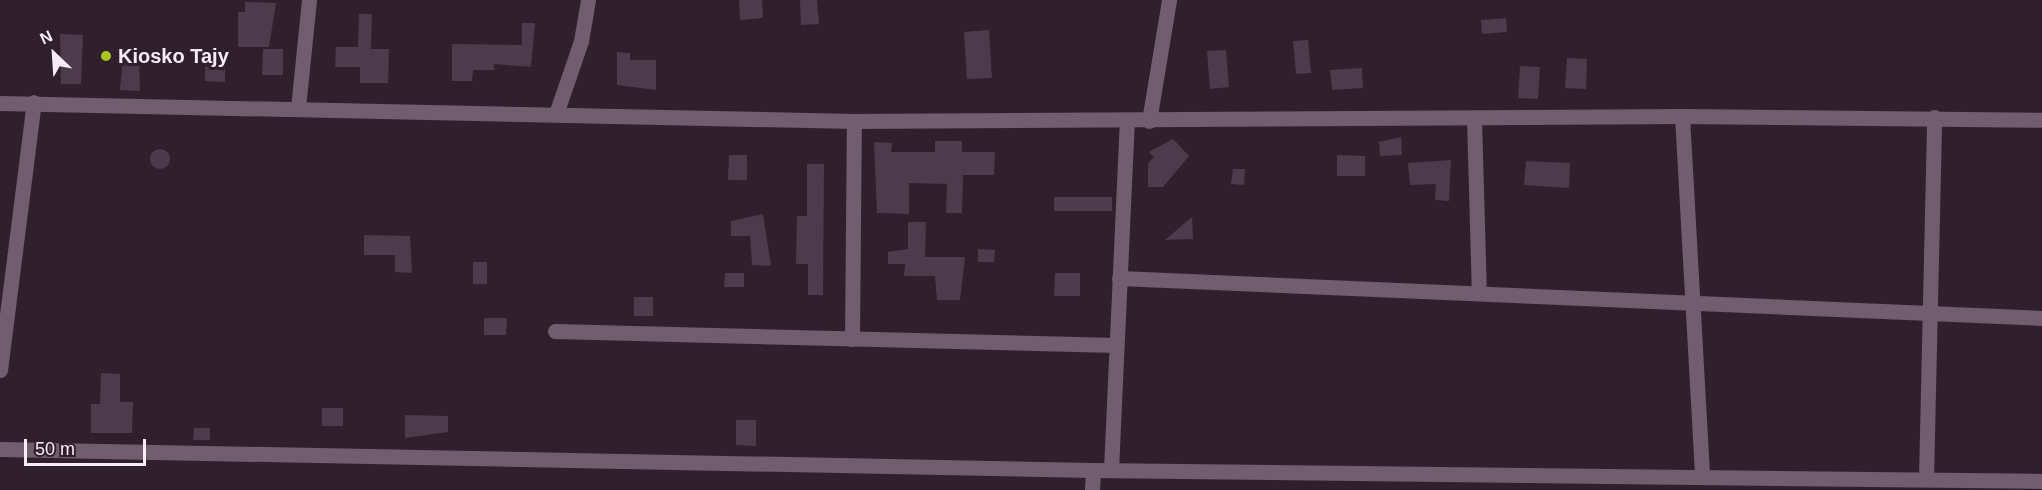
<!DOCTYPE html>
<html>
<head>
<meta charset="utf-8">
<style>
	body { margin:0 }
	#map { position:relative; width:2042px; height:490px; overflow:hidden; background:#30202e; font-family:Helvetica,sans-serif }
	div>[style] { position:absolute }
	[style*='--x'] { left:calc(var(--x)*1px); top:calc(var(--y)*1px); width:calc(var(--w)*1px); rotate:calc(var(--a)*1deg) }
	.building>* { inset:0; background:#4c3b4a }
	.round { border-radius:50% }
	.minor>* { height:15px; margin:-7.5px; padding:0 7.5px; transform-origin:7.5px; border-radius:7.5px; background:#725d6f }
	.dots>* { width:16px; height:16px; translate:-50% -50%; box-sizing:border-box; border:3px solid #30202e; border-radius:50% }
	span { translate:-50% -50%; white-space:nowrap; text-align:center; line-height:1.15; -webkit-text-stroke:6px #30202e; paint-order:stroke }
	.poi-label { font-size:20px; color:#f8edf6; font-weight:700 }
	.left { translate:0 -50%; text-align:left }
	.north { position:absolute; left:24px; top:24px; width:60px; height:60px; -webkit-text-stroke:4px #30202e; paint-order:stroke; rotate:335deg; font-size:16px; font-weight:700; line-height:24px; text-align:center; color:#f8edf6 }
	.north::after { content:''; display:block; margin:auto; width:21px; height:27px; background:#f8edf6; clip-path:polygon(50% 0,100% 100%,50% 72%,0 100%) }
	.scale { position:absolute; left:24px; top:439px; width:122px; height:27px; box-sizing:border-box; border:3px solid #f8edf6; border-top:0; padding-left:8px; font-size:18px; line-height:21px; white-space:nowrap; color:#f8edf6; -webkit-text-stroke:4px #30202e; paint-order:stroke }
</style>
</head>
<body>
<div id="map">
	<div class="building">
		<div style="clip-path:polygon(739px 0,762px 0,763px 18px,740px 20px)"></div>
		<div style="clip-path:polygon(800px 0,817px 0,819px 24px,801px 25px)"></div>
		<div style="clip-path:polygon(245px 2px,276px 3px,269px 47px,238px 47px,238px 12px,245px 12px)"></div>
		<div style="clip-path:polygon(359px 14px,372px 14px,371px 49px,389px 49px,388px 83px,360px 83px,360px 67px,335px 67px,336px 47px,358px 47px)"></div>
		<div style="clip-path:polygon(1506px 18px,1507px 32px,1482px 34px,1481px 20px)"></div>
		<div style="clip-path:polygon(522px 23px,535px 23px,531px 67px,494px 64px,494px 70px,473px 70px,472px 81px,452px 81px,452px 44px,522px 45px)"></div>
		<div style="clip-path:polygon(989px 30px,992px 78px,967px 79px,964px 32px)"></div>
		<div style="clip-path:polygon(60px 34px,83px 35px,81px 84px,61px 84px)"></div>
		<div style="clip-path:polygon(1308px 40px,1311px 73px,1296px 74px,1293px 41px)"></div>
		<div style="clip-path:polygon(263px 49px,283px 49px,283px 75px,262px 75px)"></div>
		<div style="clip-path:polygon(1226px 50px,1229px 87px,1210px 89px,1207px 51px)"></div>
		<div style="clip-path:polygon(617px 52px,630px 53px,630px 60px,656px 60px,656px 90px,617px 85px)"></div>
		<div style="clip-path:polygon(123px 57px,139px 58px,140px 91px,120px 90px)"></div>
		<div style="clip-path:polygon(1567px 58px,1587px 59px,1586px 89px,1565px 88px)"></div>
		<div style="clip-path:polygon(1520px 66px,1540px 67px,1538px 99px,1518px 98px)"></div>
		<div style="clip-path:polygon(205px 67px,225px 67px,225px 82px,205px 81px)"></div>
		<div style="clip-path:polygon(1362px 68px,1363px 88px,1332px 90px,1330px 70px)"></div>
		<div style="clip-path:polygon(1401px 137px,1402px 155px,1380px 156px,1379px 142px)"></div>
		<div style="clip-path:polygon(1173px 139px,1189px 156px,1163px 187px,1148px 187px,1148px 163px,1154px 157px,1149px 152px)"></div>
		<div style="clip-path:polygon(935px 141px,962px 141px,962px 152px,995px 152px,994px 175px,963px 175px,962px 213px,946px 213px,947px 184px,909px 183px,909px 214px,877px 213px,874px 142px,892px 143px,891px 152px,935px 152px)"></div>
		<div class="round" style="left:150px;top:149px;width:20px;height:20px"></div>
		<div style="clip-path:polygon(729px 155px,747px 155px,747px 180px,728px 180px)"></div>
		<div style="clip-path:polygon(1337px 155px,1365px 156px,1365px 176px,1337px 176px)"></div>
		<div style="clip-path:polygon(1451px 160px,1449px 201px,1435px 200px,1436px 184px,1410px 185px,1408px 163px)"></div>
		<div style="clip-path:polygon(1526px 161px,1570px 163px,1569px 188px,1524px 185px)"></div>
		<div style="clip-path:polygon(807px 164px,824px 164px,823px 295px,808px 295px,808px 264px,796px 264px,797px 216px,807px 216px)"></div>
		<div style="clip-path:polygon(1233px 169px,1245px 169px,1244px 185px,1231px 184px)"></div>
		<div style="clip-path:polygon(1054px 197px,1112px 197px,1112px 211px,1054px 211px)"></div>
		<div style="clip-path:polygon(763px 214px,771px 266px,752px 265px,750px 236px,731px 236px,731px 221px)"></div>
		<div style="clip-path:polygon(1192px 217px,1193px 239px,1165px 240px)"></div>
		<div style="clip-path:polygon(908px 222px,926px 222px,925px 257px,965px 257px,960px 300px,937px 300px,935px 276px,904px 276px,905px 264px,888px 264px,888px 252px,908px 249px)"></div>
		<div style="clip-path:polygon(364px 235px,410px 236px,412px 273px,395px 272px,395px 255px,364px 255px)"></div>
		<div style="clip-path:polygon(978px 249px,995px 250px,994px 262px,978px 262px)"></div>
		<div style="clip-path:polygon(473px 262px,487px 262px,487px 284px,473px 284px)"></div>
		<div style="clip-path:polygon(725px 273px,744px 273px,744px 287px,724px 287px)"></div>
		<div style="clip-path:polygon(1055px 273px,1080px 273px,1080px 296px,1054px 296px)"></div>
		<div style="clip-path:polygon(634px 297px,653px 297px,653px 316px,634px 316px)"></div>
		<div style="clip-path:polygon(484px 318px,507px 318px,506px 335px,484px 335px)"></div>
		<div style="clip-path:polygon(101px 373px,120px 374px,120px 402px,133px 402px,132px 433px,91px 433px,91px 404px,100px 404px)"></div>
		<div style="clip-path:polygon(322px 408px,343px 408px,343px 426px,322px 426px)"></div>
		<div style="clip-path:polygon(405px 415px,448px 416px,448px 432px,405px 438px)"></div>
		<div style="clip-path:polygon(736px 420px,756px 420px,756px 446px,736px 445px)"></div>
		<div style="clip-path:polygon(194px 428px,210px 428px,210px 440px,193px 440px)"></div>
	</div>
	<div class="minor">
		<div style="--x:0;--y:103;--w:854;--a:1.21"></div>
		<div style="--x:854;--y:121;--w:828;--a:-0.35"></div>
		<div style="--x:1682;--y:116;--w:360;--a:0.6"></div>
		<div style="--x:298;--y:108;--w:109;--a:-84.2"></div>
		<div style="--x:556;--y:114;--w:77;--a:-71.1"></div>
		<div style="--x:581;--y:41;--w:42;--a:-80.3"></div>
		<div style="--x:1682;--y:116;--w:361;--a:86.8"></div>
		<div style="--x:1474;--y:118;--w:175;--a:88.4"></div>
		<div style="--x:1149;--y:121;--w:123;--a:-80.6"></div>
		<div style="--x:1119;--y:278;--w:924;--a:2.48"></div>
		<div style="--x:555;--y:331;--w:561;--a:1.43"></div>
		<div style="--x:852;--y:339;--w:218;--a:-89.5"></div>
		<div style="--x:0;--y:370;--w:270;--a:-82.8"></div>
		<div style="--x:0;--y:449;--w:1093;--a:1.1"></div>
		<div style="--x:1093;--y:470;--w:949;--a:0.66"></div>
		<div style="--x:1111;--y:470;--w:350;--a:-87.4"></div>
		<div style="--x:1926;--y:479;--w:362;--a:-88.7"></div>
		<div style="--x:1092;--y:490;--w:20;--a:-87"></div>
	</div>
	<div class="dots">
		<div style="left:106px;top:56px;background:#a9c71b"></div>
	</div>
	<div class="poi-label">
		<span class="left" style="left:118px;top:56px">Kiosko Tajy</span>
	</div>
	<div class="north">N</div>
	<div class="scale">50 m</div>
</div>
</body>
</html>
